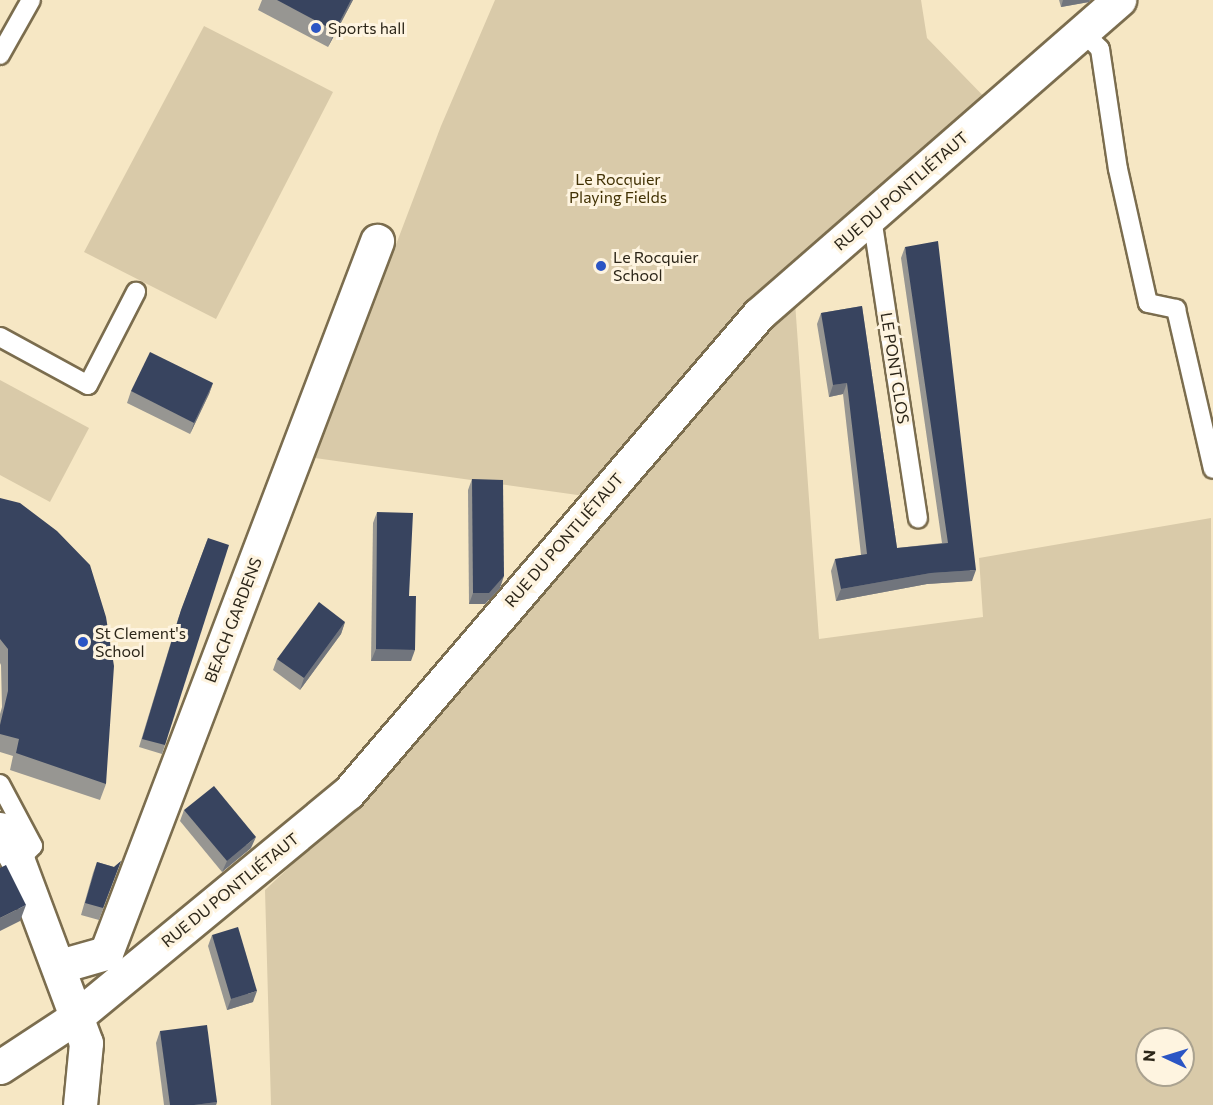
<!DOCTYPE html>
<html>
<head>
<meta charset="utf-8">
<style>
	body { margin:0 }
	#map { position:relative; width:1213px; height:1105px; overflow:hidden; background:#f6e7c4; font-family:Commissioner,sans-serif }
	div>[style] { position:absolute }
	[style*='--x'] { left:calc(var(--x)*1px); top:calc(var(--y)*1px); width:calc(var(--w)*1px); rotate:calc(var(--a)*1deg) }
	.green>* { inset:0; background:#d9caa9 }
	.roads { filter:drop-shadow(2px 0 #7b6d4e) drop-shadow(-2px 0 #7b6d4e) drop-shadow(0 2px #7b6d4e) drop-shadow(0 -2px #7b6d4e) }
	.lane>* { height:18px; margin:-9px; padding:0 9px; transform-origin:9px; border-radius:9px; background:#fff }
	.street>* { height:33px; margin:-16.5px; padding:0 16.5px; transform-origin:16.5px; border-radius:16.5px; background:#fff }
	.secondary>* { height:33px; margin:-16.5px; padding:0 16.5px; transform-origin:16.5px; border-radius:16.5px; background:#fff }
	.wall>* { inset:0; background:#979692 }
	.shaded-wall>* { inset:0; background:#71757d }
	.building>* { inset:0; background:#38445f }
	.dots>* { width:16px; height:16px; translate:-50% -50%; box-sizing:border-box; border:3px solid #fef4e0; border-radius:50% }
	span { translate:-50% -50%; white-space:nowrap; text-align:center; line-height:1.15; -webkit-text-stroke:6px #fef4e0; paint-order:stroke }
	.poi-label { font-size:16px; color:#2c2619 }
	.left { translate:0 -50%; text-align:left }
	.park-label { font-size:16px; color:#413103 }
	.street-label { font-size:16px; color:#2c2619 }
	.north { position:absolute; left:1135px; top:1027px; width:60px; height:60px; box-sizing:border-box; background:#fef4e0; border:2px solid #aaa290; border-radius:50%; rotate:274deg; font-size:16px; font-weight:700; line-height:24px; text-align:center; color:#2c2619 }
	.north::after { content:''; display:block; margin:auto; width:21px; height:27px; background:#2b55c4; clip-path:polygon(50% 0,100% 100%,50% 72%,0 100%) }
</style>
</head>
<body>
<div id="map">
	<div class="green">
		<div style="clip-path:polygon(495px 0,921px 0,927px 38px,995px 108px,872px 218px,599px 498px,315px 458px,441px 126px)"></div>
		<div style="clip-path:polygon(204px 26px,333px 92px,216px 319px,84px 252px)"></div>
		<div style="clip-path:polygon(evenodd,795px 302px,819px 639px,983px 617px,979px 558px,1211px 518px,1213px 1105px,271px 1105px,265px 890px,344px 816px,795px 302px,1147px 1039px,1183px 1039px,1183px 1075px,1147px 1075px,1147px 1039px)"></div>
		<div style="clip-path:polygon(0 380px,89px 428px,50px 502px,0 475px)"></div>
	</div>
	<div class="roads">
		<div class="lane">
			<div style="--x:1085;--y:34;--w:21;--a:45"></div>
			<div style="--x:1100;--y:49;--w:121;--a:81.5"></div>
			<div style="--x:1118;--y:169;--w:137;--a:77.4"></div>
			<div style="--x:1148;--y:303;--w:29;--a:12"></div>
			<div style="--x:1176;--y:309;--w:164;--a:77"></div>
			<div style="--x:0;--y:55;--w:63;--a:-60.6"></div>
			<div style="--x:872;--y:218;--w:304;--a:81.3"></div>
			<div style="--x:0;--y:337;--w:100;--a:28.6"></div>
			<div style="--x:88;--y:385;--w:105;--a:-62.7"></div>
			<div style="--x:0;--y:784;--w:70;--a:62"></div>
			<div style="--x:33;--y:846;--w:21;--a:135"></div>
		</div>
		<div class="street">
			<div style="--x:0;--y:829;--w:37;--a:61"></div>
			<div style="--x:18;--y:861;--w:194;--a:69.5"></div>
			<div style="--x:86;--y:1043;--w:62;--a:95.5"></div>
			<div style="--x:60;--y:966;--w:48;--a:-15.8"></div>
			<div style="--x:106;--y:953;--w:762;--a:-69.16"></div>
		</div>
		<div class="secondary">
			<div style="--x:0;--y:1067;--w:91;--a:-33.3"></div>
			<div style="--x:76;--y:1017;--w:352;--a:-39.5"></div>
			<div style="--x:348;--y:793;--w:631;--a:-49.37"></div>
			<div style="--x:759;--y:314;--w:478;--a:-41.1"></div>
		</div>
	</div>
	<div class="wall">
		<div style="clip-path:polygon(262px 0,353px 0,328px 47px,258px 10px)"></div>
		<div style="clip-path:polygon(1059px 0,1090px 0,1089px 2px,1061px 7px)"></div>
		<div style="clip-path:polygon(905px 247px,972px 581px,927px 584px,836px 601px,831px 571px,835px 559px,861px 555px,843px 394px,829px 397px,817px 324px,821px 313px,862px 306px,897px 548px,942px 543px,901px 258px)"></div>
		<div style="clip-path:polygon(213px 383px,209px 394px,190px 434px,127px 403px,131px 391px)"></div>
		<div style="clip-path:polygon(472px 479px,500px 588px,485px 604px,469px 604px,468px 490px)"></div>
		<div style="clip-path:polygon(0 498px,106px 784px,100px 800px,10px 770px,13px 756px,0 752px,0 714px,2px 707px,1px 665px,0 663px)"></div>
		<div style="clip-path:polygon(377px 512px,409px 596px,411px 661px,371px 661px,373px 523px)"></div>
		<div style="clip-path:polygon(208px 538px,165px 745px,162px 754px,139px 747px,178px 619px)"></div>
		<div style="clip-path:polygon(345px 622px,341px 634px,300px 690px,273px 670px,277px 659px)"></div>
		<div style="clip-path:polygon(184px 810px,251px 848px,222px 872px,180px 821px)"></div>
		<div style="clip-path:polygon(121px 861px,99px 920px,81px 915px,93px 873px,97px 862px,114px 867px)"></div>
		<div style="clip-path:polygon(212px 935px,253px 1002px,227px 1010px,208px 946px)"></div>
		<div style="clip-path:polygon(160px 1031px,217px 1102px,216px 1105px,164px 1105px,156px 1043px)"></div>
	</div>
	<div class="shaded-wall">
		<div style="clip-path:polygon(351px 0,353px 0,328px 47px,335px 31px)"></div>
		<div style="clip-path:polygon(1063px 0,1090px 0,1089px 2px,1061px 7px)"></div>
		<div style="clip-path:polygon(213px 383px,209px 394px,190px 434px,194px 423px)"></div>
		<div style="clip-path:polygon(847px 383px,843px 394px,829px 397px,833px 385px)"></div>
		<div style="clip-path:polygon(976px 570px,972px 581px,927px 584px,836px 601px,841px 589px,931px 573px)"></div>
		<div style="clip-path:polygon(504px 576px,500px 588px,485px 604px,469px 604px,473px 593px)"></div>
		<div style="clip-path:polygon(345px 622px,341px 634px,300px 690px,304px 678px)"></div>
		<div style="clip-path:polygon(376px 649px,415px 650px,411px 661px,371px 661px)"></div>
		<div style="clip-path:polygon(256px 837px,251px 848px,222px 872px,227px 861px)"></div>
		<div style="clip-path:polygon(26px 905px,20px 921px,0 931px,0 918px)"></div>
		<div style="clip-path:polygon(257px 991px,253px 1002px,227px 1010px,231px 999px)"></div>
		<div style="clip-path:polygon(217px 1102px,216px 1105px,194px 1105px)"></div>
	</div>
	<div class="building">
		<div style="clip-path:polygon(277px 0,351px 0,335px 31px)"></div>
		<div style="clip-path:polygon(938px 241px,976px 570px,931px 573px,841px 589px,835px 559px,867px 554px,847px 383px,833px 385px,821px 313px,862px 306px,897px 548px,948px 543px,905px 247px)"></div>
		<div style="clip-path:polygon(150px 352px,213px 383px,194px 423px,131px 391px)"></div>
		<div style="clip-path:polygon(472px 479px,503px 480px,504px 576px,489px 593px,473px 593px)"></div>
		<div style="clip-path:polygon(0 498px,20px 503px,57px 531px,90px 565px,106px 617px,114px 666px,106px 784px,16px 753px,19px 739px,0 734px,0 725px,8px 691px,8px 649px,0 639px)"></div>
		<div style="clip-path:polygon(377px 512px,413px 513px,409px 596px,416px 596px,415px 650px,376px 649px)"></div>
		<div style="clip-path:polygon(208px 538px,229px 545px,165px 745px,142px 739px,181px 610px)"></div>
		<div style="clip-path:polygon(319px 602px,345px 622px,304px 678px,277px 659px)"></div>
		<div style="clip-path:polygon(214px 786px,256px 837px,227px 861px,184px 810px)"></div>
		<div style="clip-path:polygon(121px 861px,103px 908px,85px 903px,97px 862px,114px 867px)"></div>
		<div style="clip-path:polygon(6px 865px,26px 905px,0 918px,0 868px)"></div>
		<div style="clip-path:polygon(238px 927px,257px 991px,231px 999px,212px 935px)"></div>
		<div style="clip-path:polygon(207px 1025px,217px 1102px,194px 1105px,170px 1105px,160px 1031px)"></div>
	</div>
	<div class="dots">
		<div style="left:316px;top:28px;background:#2b55c4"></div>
		<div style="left:601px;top:266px;background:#2b55c4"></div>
		<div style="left:83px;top:642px;background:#2b55c4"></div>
	</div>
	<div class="poi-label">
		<span class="left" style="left:328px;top:28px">Sports hall</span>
		<span class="left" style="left:613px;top:266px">Le Rocquier<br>School</span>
		<span class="left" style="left:95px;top:642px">St Clement's<br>School</span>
	</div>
	<div class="park-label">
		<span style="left:618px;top:188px">Le Rocquier<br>Playing Fields</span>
	</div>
	<div class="street-label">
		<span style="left:901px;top:191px;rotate:-41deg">RUE DU PONTLIÉTAUT</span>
		<span style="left:895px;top:368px;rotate:81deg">LE PONT CLOS</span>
		<span style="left:564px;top:540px;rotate:-49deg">RUE DU PONTLIÉTAUT</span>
		<span style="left:233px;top:620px;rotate:-69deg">BEACH GARDENS</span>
		<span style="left:230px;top:890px;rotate:-39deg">RUE DU PONTLIÉTAUT</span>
	</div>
	<div class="north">N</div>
</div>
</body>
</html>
